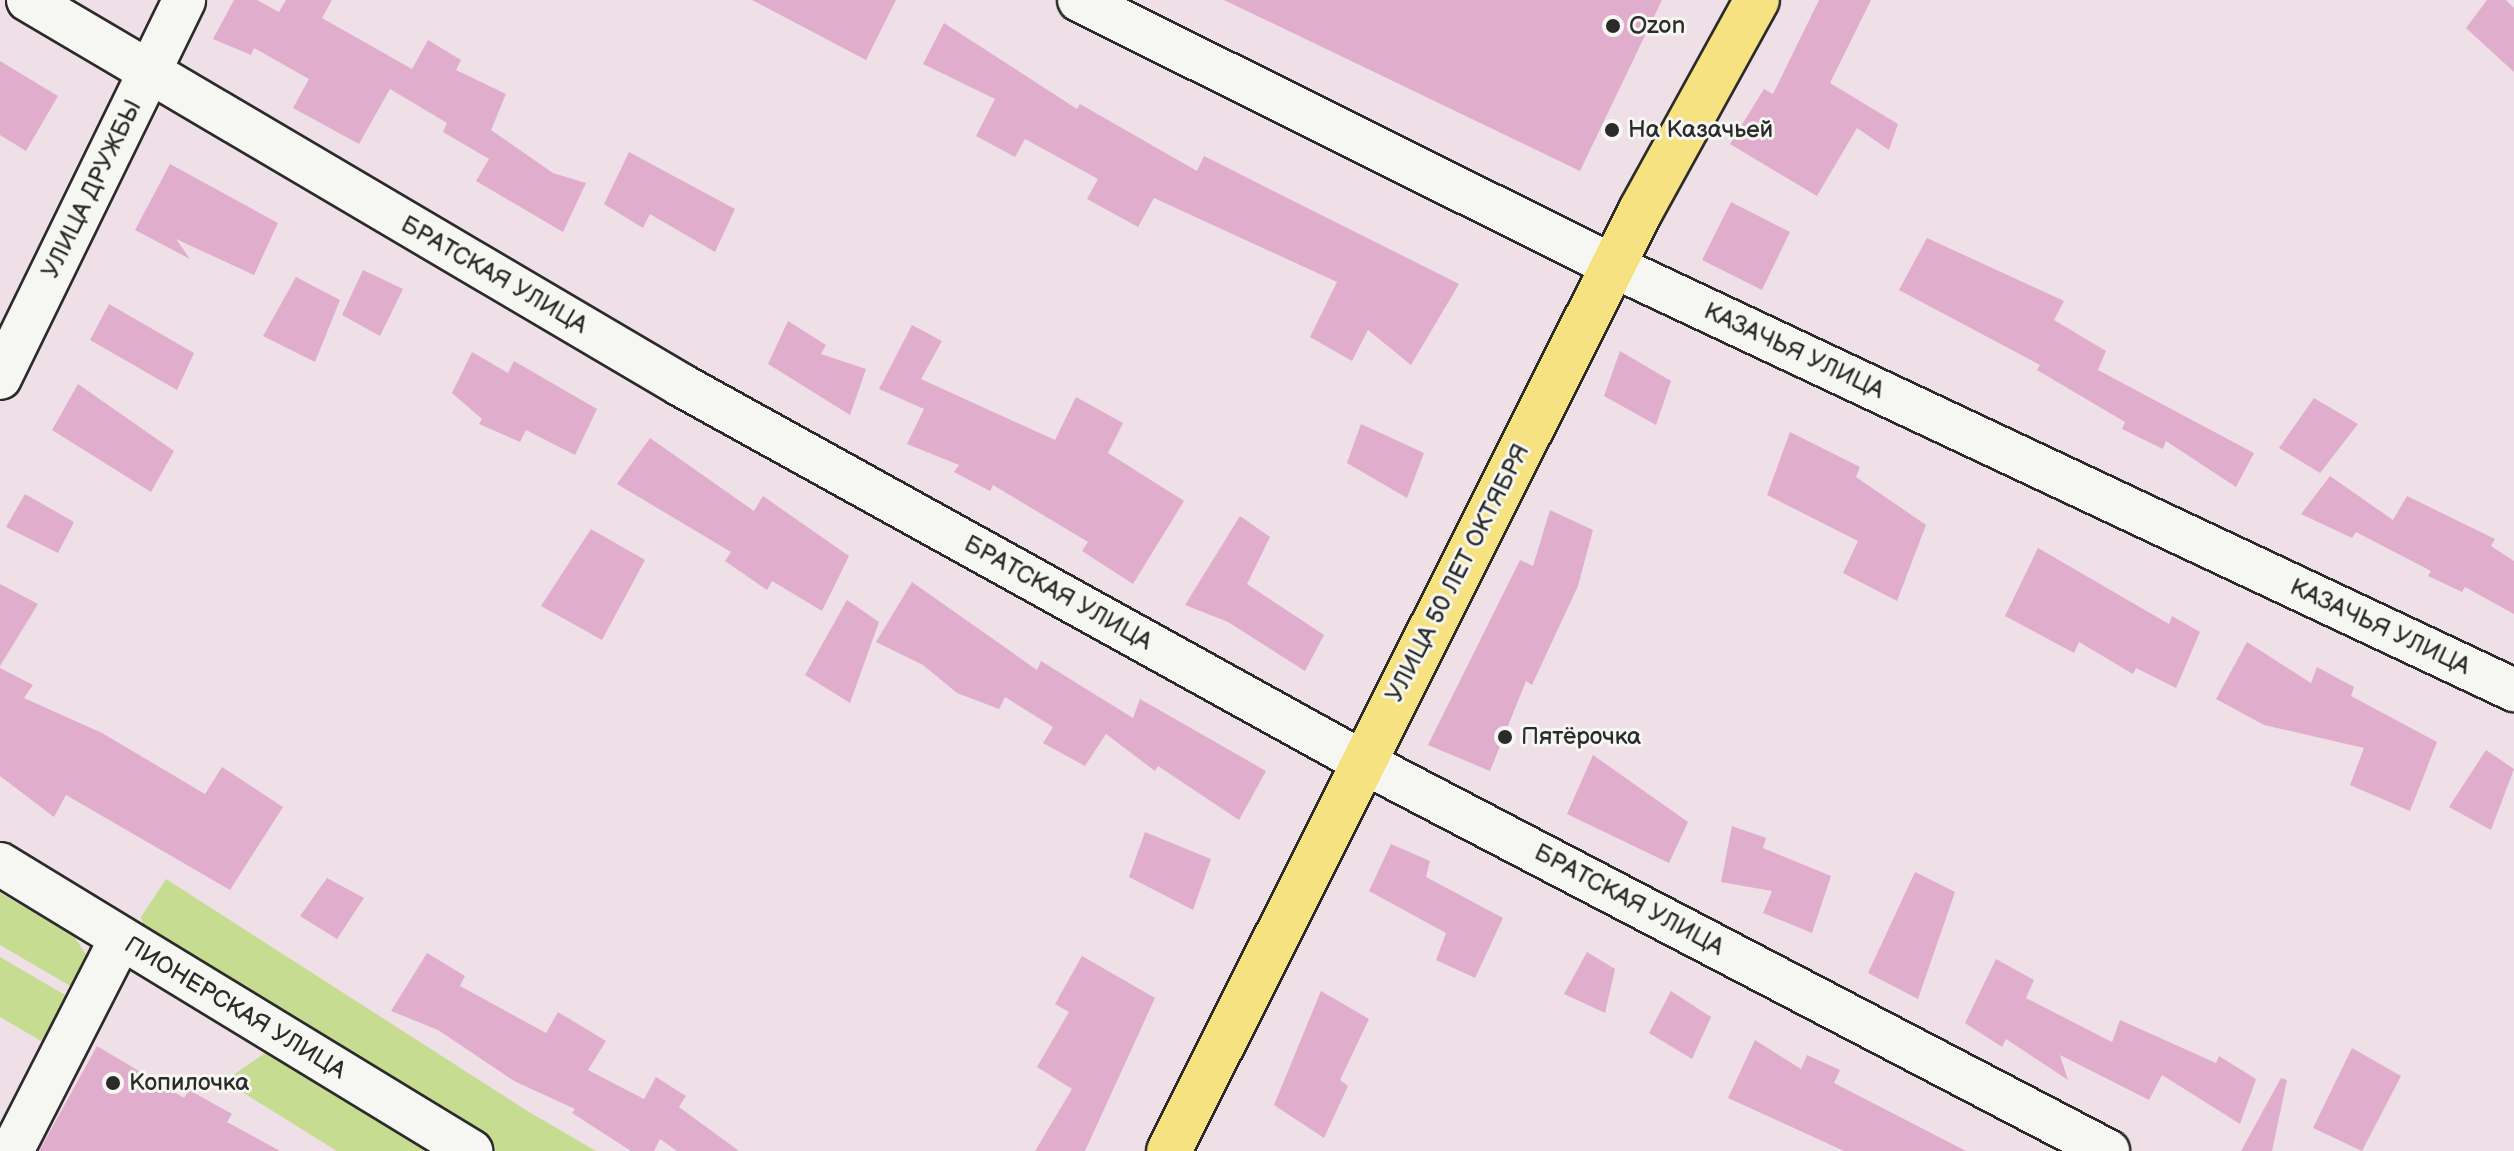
<!DOCTYPE html>
<html>
<head>
<meta charset="utf-8">
<style>
	body { margin:0 }
	#map { position:relative; width:2514px; height:1151px; overflow:hidden; background:#efe0e7; font-family:"Balsamiq Sans",sans-serif }
	div>[style] { position:absolute }
	[style*='--x'] { left:calc(var(--x)*1px); top:calc(var(--y)*1px); width:calc(var(--w)*1px); rotate:calc(var(--a)*1deg) }
	.green>* { inset:0; background:#c6dc91 }
	.building>* { inset:0; background:#e0aecc }
	.roads { filter:drop-shadow(2px 0 #2b2b2b) drop-shadow(-2px 0 #2b2b2b) drop-shadow(0 2px #2b2b2b) drop-shadow(0 -2px #2b2b2b) }
	.minor>* { height:42px; margin:-21px; padding:0 21px; transform-origin:21px; border-radius:21px; background:#f6f6f2 }
	.major>* { height:44px; margin:-22px; padding:0 22px; transform-origin:22px; border-radius:22px; background:#f7e281 }
	.dots>* { width:22px; height:22px; translate:-50% -50%; box-sizing:border-box; border:4px solid #f6f6f2; border-radius:50% }
	span { translate:-50% -50%; white-space:nowrap; text-align:center; line-height:1.15; -webkit-text-stroke:6px #f6f6f2; paint-order:stroke }
	.poi-label { font-size:24px; color:#2b2b2b }
	.left { translate:0 -50%; text-align:left }
	.street-label { font-size:24px; color:#2b2b2b }
</style>
</head>
<body>
<div id="map">
	<div class="green">
		<div style="clip-path:polygon(166px 879px,529px 1112px,596px 1151px,497px 1151px,145px 931px,141px 917px)"></div>
		<div style="clip-path:polygon(0 893px,73px 935px,91px 962px,84px 994px,0 945px)"></div>
		<div style="clip-path:polygon(0 957px,77px 1002px,53px 1048px,0 1017px)"></div>
		<div style="clip-path:polygon(268px 1051px,430px 1151px,337px 1151px,229px 1084px,230px 1077px)"></div>
	</div>
	<div class="building">
		<div style="clip-path:polygon(234px 0,257px 0,279px 12px,286px 0,332px 0,322px 18px,412px 69px,428px 40px,461px 60px,456px 70px,506px 94px,491px 130px,553px 173px,586px 183px,563px 232px,476px 181px,489px 159px,443px 132px,447px 123px,390px 89px,359px 144px,293px 108px,309px 79px,254px 48px,251px 55px,213px 39px)"></div>
		<div style="clip-path:polygon(752px 0,896px 0,866px 60px)"></div>
		<div style="clip-path:polygon(1224px 0,1662px 0,1580px 171px)"></div>
		<div style="clip-path:polygon(1819px 0,1871px 0,1830px 83px,1898px 124px,1889px 150px,1857px 128px,1817px 196px,1730px 144px,1764px 89px,1773px 94px)"></div>
		<div style="clip-path:polygon(2487px 0,2506px 0,2514px 8px,2514px 72px,2466px 28px)"></div>
		<div style="clip-path:polygon(944px 23px,1077px 109px,1080px 104px,1197px 171px,1204px 156px,1459px 284px,1411px 365px,1368px 330px,1352px 361px,1310px 337px,1337px 282px,1154px 198px,1138px 227px,1087px 199px,1098px 179px,1025px 139px,1015px 157px,976px 136px,995px 99px,923px 64px)"></div>
		<div style="clip-path:polygon(0 61px,58px 96px,26px 151px,0 135px)"></div>
		<div style="clip-path:polygon(629px 152px,735px 209px,715px 252px,650px 214px,643px 228px,604px 204px)"></div>
		<div style="clip-path:polygon(170px 164px,278px 223px,254px 275px,176px 239px,190px 259px,135px 230px)"></div>
		<div style="clip-path:polygon(1731px 202px,1790px 232px,1762px 290px,1702px 260px)"></div>
		<div style="clip-path:polygon(1927px 238px,2064px 301px,2054px 320px,2106px 351px,2098px 370px,2254px 453px,2236px 487px,2166px 441px,2163px 449px,2122px 429px,2125px 422px,2037px 370px,2040px 365px,1899px 290px)"></div>
		<div style="clip-path:polygon(363px 270px,403px 289px,380px 336px,342px 315px)"></div>
		<div style="clip-path:polygon(296px 277px,340px 300px,315px 362px,263px 336px)"></div>
		<div style="clip-path:polygon(109px 304px,194px 353px,177px 390px,90px 340px)"></div>
		<div style="clip-path:polygon(788px 321px,826px 345px,821px 354px,866px 369px,850px 415px,768px 364px)"></div>
		<div style="clip-path:polygon(912px 325px,942px 341px,921px 379px,1055px 440px,1076px 397px,1123px 423px,1108px 453px,1184px 501px,1133px 584px,1082px 551px,1088px 542px,993px 485px,990px 491px,954px 472px,959px 465px,907px 444px,924px 409px,879px 389px)"></div>
		<div style="clip-path:polygon(1620px 351px,1671px 381px,1656px 425px,1604px 396px)"></div>
		<div style="clip-path:polygon(472px 352px,508px 373px,514px 361px,597px 409px,575px 455px,526px 430px,520px 442px,479px 424px,482px 419px,452px 393px)"></div>
		<div style="clip-path:polygon(78px 384px,174px 451px,151px 492px,52px 430px)"></div>
		<div style="clip-path:polygon(2314px 398px,2358px 424px,2320px 473px,2279px 448px)"></div>
		<div style="clip-path:polygon(1361px 424px,1424px 453px,1407px 498px,1347px 463px)"></div>
		<div style="clip-path:polygon(1790px 432px,1860px 467px,1856px 477px,1926px 525px,1897px 601px,1843px 573px,1858px 541px,1767px 495px)"></div>
		<div style="clip-path:polygon(650px 438px,754px 511px,763px 496px,849px 556px,822px 611px,772px 581px,767px 590px,725px 561px,731px 552px,617px 484px)"></div>
		<div style="clip-path:polygon(2330px 476px,2393px 520px,2407px 496px,2495px 539px,2491px 546px,2514px 561px,2514px 614px,2465px 587px,2462px 592px,2428px 576px,2431px 571px,2356px 532px,2352px 538px,2301px 514px)"></div>
		<div style="clip-path:polygon(25px 494px,74px 522px,58px 553px,6px 527px)"></div>
		<div style="clip-path:polygon(1550px 510px,1593px 530px,1578px 586px,1532px 685px,1526px 681px,1490px 771px,1428px 745px,1520px 560px,1533px 566px)"></div>
		<div style="clip-path:polygon(1240px 516px,1270px 537px,1247px 584px,1324px 635px,1305px 671px,1228px 622px,1185px 605px)"></div>
		<div style="clip-path:polygon(591px 529px,645px 560px,602px 640px,541px 606px)"></div>
		<div style="clip-path:polygon(2038px 548px,2169px 624px,2172px 616px,2200px 632px,2176px 688px,2136px 668px,2133px 674px,2079px 642px,2074px 653px,2005px 616px)"></div>
		<div style="clip-path:polygon(912px 582px,1037px 670px,1041px 661px,1133px 718px,1140px 699px,1266px 771px,1239px 820px,1158px 766px,1155px 771px,1106px 734px,1085px 766px,1043px 743px,1053px 727px,1005px 697px,999px 709px,957px 693px,923px 665px,876px 642px)"></div>
		<div style="clip-path:polygon(0 584px,38px 604px,0 666px)"></div>
		<div style="clip-path:polygon(847px 600px,879px 622px,850px 703px,805px 675px)"></div>
		<div style="clip-path:polygon(2247px 642px,2311px 683px,2317px 667px,2354px 687px,2351px 696px,2437px 742px,2410px 811px,2350px 785px,2364px 748px,2264px 725px,2216px 699px)"></div>
		<div style="clip-path:polygon(0 668px,33px 685px,24px 698px,102px 733px,205px 794px,222px 767px,283px 807px,230px 890px,66px 795px,54px 817px,0 776px)"></div>
		<div style="clip-path:polygon(2486px 750px,2514px 769px,2491px 830px,2449px 807px)"></div>
		<div style="clip-path:polygon(1593px 755px,1688px 822px,1669px 863px,1567px 814px)"></div>
		<div style="clip-path:polygon(1732px 826px,1766px 838px,1763px 848px,1831px 876px,1812px 933px,1763px 913px,1772px 891px,1721px 882px)"></div>
		<div style="clip-path:polygon(1145px 832px,1211px 859px,1193px 910px,1129px 877px)"></div>
		<div style="clip-path:polygon(1391px 844px,1430px 861px,1426px 877px,1503px 918px,1475px 978px,1436px 960px,1446px 933px,1369px 891px)"></div>
		<div style="clip-path:polygon(1915px 872px,1955px 892px,1918px 999px,1868px 973px)"></div>
		<div style="clip-path:polygon(327px 878px,364px 898px,337px 939px,300px 916px)"></div>
		<div style="clip-path:polygon(1587px 952px,1615px 969px,1605px 1013px,1564px 994px)"></div>
		<div style="clip-path:polygon(427px 953px,465px 976px,460px 986px,546px 1033px,558px 1012px,606px 1041px,588px 1070px,644px 1099px,656px 1077px,686px 1096px,679px 1107px,739px 1151px,677px 1151px,660px 1139px,654px 1151px,631px 1151px,572px 1113px,575px 1109px,514px 1081px,438px 1030px,391px 1011px)"></div>
		<div style="clip-path:polygon(1082px 956px,1155px 998px,1085px 1151px,1035px 1151px,1072px 1089px,1037px 1067px,1069px 1012px,1055px 1004px)"></div>
		<div style="clip-path:polygon(1996px 959px,2034px 980px,2026px 998px,2112px 1042px,2120px 1020px,2216px 1063px,2219px 1056px,2256px 1079px,2240px 1124px,2162px 1075px,2149px 1100px,2060px 1055px,2068px 1080px,2006px 1039px,2002px 1047px,1965px 1023px)"></div>
		<div style="clip-path:polygon(1321px 991px,1369px 1019px,1340px 1080px,1348px 1086px,1324px 1138px,1274px 1105px)"></div>
		<div style="clip-path:polygon(1671px 991px,1711px 1017px,1692px 1059px,1649px 1033px)"></div>
		<div style="clip-path:polygon(1755px 1040px,1801px 1069px,1807px 1055px,1840px 1070px,1834px 1083px,1966px 1151px,1844px 1151px,1728px 1098px)"></div>
		<div style="clip-path:polygon(97px 1046px,184px 1098px,189px 1090px,232px 1114px,227px 1122px,280px 1151px,39px 1151px)"></div>
		<div style="clip-path:polygon(2352px 1048px,2401px 1076px,2362px 1151px,2313px 1128px)"></div>
		<div style="clip-path:polygon(2281px 1078px,2287px 1080px,2272px 1151px,2241px 1151px)"></div>
	</div>
	<div class="roads">
		<div class="minor">
			<div style="--x:28;--y:0;--w:758;--a:30.52"></div>
			<div style="--x:681;--y:385;--w:777;--a:28.94"></div>
			<div style="--x:1361;--y:761;--w:843;--a:27.57"></div>
			<div style="--x:1079;--y:0;--w:599;--a:26.48"></div>
			<div style="--x:1615;--y:267;--w:994;--a:25.2"></div>
			<div style="--x:0;--y:378;--w:420;--a:-64"></div>
			<div style="--x:0;--y:864;--w:552;--a:31.36"></div>
			<div style="--x:12;--y:1151;--w:239;--a:-62.9"></div>
		</div>
		<div class="major">
			<div style="--x:1169;--y:1151;--w:1053;--a:-63.36"></div>
			<div style="--x:1641;--y:210;--w:240;--a:-61.1"></div>
		</div>
	</div>
	<div class="dots">
		<div style="left:1613px;top:26px;background:#2b2b2b"></div>
		<div style="left:1612px;top:130px;background:#2b2b2b"></div>
		<div style="left:1505px;top:737px;background:#2b2b2b"></div>
		<div style="left:113px;top:1083px;background:#2b2b2b"></div>
	</div>
	<div class="poi-label">
		<span class="left" style="left:1629px;top:26px">Ozon</span>
		<span class="left" style="left:1628px;top:130px">На Казачьей</span>
		<span class="left" style="left:1521px;top:737px">Пятёрочка</span>
		<span class="left" style="left:129px;top:1083px">Копилочка</span>
	</div>
	<div class="street-label">
		<span style="left:92px;top:189px;rotate:-64deg">УЛИЦА ДРУЖБЫ</span>
		<span style="left:494px;top:275px;rotate:30deg">БРАТСКАЯ УЛИЦА</span>
		<span style="left:1794px;top:351px;rotate:25deg">КАЗАЧЬЯ УЛИЦА</span>
		<span style="left:1458px;top:573px;rotate:-63deg">УЛИЦА 50 ЛЕТ ОКТЯБРЯ</span>
		<span style="left:1058px;top:593px;rotate:29deg">БРАТСКАЯ УЛИЦА</span>
		<span style="left:2380px;top:627px;rotate:25deg">КАЗАЧЬЯ УЛИЦА</span>
		<span style="left:1629px;top:900px;rotate:28deg">БРАТСКАЯ УЛИЦА</span>
		<span style="left:235px;top:1008px;rotate:31deg">ПИОНЕРСКАЯ УЛИЦА</span>
	</div>
</div>
</body>
</html>
